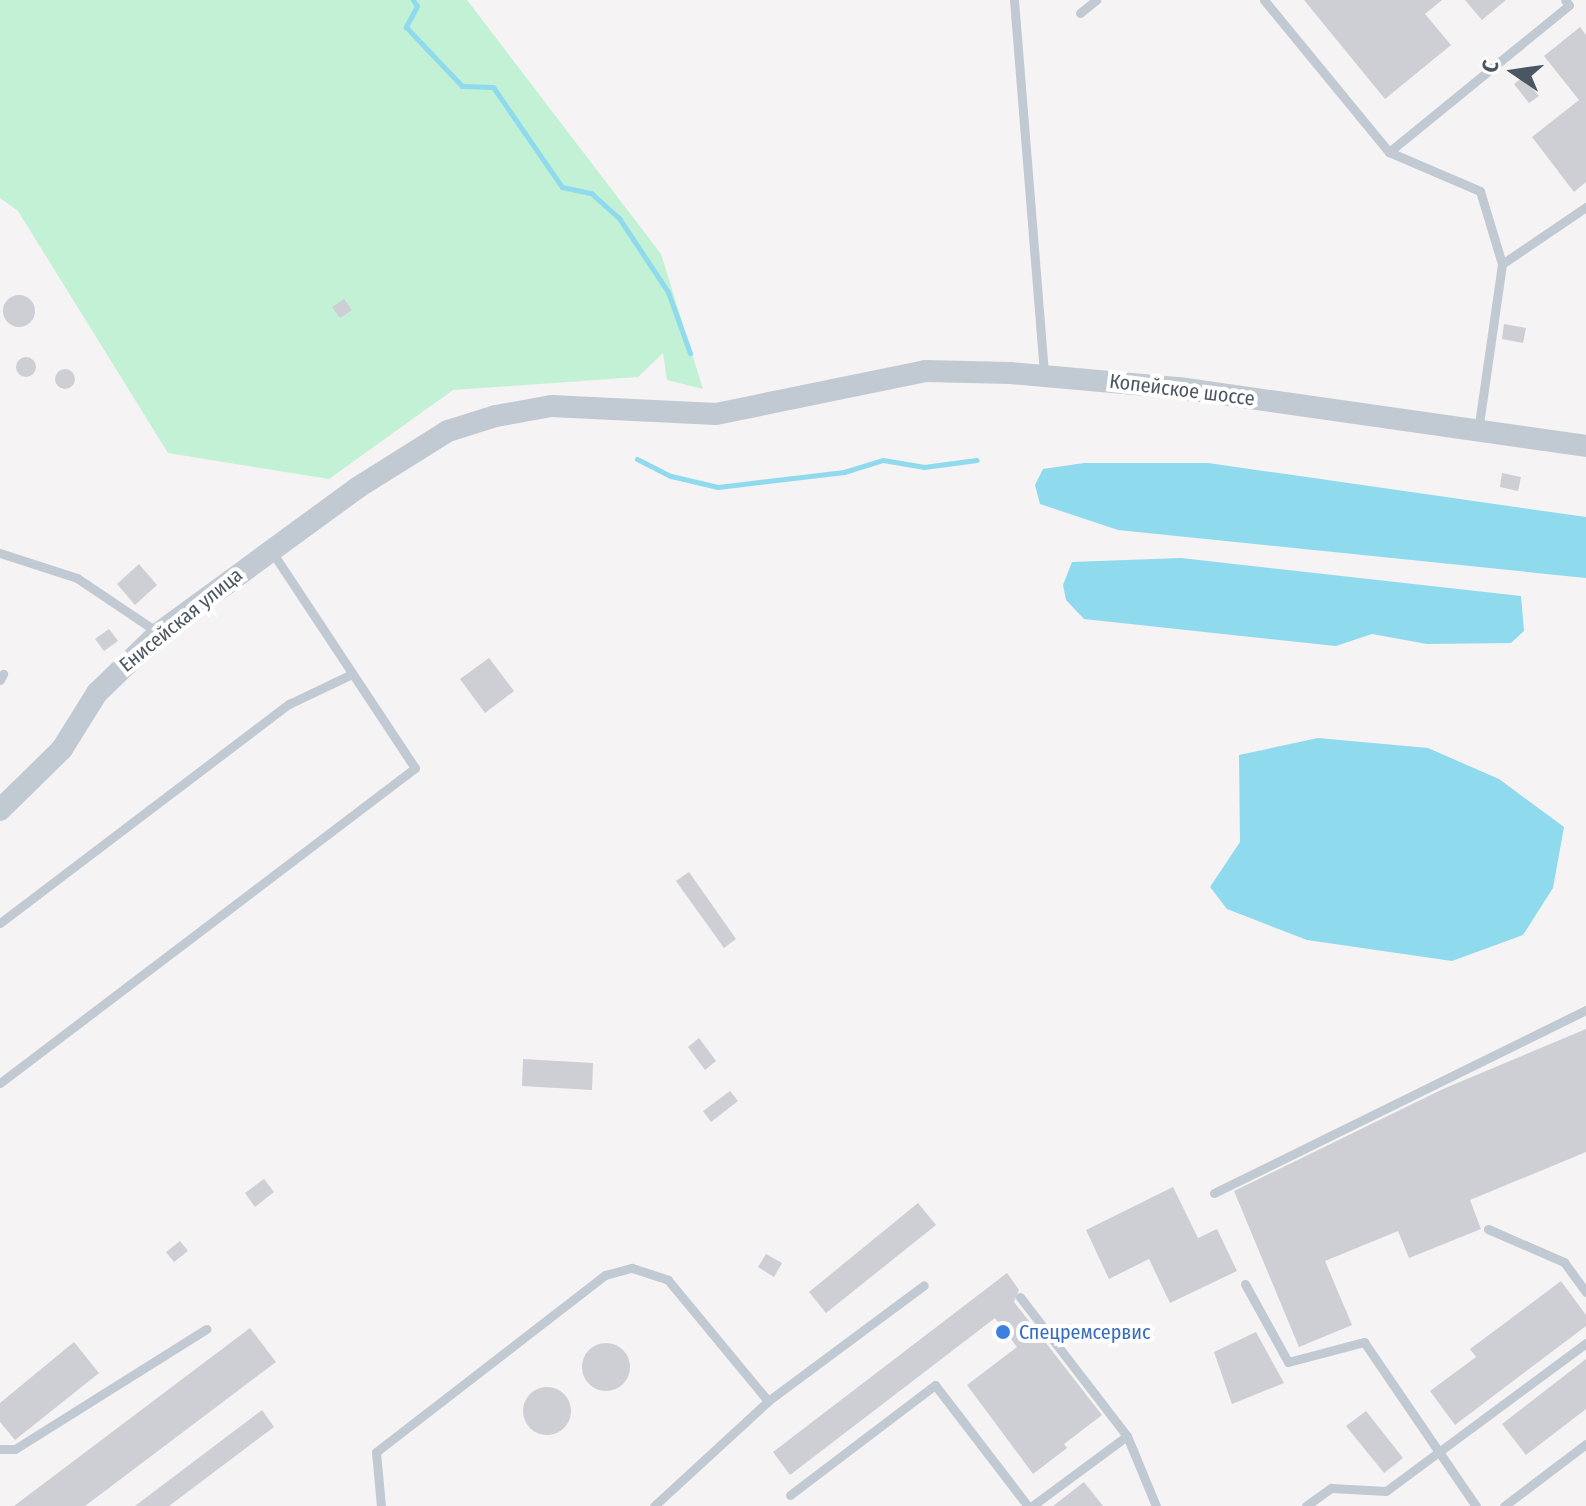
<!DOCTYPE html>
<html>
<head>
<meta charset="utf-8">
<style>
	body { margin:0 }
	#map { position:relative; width:1586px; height:1506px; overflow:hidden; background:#f5f3f3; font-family:"Fira Sans Condensed",sans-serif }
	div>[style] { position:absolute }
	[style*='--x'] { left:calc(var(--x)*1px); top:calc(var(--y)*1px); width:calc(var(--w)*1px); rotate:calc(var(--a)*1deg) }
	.green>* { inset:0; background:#c3f1d5 }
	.water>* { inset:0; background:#90daee }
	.stream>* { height:5px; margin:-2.5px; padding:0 2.5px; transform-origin:2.5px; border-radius:2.5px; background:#90daee }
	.building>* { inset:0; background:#cdcfd5 }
	.round { border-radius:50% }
	.service>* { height:9px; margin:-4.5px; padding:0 4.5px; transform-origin:4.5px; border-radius:4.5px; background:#c1cad2 }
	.tertiary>* { height:22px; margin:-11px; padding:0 11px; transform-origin:11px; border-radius:11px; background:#c1cad2 }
	.dots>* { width:22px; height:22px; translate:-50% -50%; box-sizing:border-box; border:4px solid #fff; border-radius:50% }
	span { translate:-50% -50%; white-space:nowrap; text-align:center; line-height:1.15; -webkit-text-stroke:8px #fff; paint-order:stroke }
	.street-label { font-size:20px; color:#4a5661 }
	.shop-label { font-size:20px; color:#366cbe }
	.left { translate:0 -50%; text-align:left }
	.north { position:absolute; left:1474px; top:32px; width:80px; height:80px; -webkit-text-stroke:6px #fff; paint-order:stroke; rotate:283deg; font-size:22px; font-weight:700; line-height:32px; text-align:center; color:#4a5661 }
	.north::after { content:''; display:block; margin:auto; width:28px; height:36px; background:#4a5661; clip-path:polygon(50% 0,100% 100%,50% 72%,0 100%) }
</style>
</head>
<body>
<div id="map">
	<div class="green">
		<div style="clip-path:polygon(0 0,467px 0,661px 254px,703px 389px,667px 380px,663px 353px,638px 377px,453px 390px,329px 479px,168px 453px,18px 211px,0 198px)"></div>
	</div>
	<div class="water">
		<div style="clip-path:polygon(1084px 463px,1208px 463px,1586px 517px,1586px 578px,1118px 530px,1040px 504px,1035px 485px,1043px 469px)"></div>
		<div style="clip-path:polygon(1181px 558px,1521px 596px,1524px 631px,1511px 643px,1427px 644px,1372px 634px,1336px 646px,1084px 619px,1066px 600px,1063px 585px,1072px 562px)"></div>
		<div style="clip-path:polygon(1318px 738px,1428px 748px,1499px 779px,1564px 827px,1553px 888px,1523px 935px,1452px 961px,1307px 940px,1227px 909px,1210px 887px,1240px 842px,1239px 755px)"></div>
	</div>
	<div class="stream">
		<div style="--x:413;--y:0;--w:7;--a:56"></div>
		<div style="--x:417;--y:6;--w:24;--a:118"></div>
		<div style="--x:406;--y:27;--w:81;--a:46.5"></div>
		<div style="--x:462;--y:86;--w:31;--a:2"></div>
		<div style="--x:493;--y:87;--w:121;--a:55.4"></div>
		<div style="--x:562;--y:187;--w:30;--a:12"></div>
		<div style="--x:591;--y:193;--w:38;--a:42"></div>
		<div style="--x:619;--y:218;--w:89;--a:56.5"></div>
		<div style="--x:668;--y:292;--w:65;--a:70.2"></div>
		<div style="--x:637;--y:459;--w:38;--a:27"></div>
		<div style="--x:671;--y:476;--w:48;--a:13.2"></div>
		<div style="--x:718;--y:487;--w:127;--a:-6.8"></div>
		<div style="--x:844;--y:472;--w:41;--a:-17.1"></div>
		<div style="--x:883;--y:460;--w:42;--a:9.7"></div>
		<div style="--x:924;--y:467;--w:53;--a:-7.5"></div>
	</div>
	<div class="building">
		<div style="clip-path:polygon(1304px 0,1442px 0,1425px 14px,1451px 45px,1385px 99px)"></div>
		<div style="clip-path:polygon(1465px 0,1506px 0,1482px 20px)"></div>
		<div style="clip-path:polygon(1580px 27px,1586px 35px,1586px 182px,1574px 192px,1532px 137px,1579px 100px,1544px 56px)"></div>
		<div style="clip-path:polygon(1523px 77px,1539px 96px,1529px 103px,1514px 84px)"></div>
		<div class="round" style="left:3px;top:295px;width:32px;height:32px"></div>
		<div style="clip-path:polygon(344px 299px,352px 310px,340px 318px,332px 307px)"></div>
		<div style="clip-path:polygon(1504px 324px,1526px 328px,1523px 343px,1502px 339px)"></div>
		<div class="round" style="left:16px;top:357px;width:20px;height:20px"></div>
		<div class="round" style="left:55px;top:369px;width:20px;height:20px"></div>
		<div style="clip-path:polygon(1502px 473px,1521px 477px,1518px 491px,1500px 487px)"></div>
		<div style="clip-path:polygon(139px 564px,157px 585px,135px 605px,117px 584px)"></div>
		<div style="clip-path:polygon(109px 629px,118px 641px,104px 651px,95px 639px)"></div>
		<div style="clip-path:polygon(489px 658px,514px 691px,485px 713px,460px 679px)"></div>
		<div style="clip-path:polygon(689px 872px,736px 939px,724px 948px,676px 881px)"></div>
		<div style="clip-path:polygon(1586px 1029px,1586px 1152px,1470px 1200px,1481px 1229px,1409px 1258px,1398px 1231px,1325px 1261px,1352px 1325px,1299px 1347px,1234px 1191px,1443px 1089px)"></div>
		<div style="clip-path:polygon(699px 1038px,716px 1061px,705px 1070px,688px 1047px)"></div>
		<div style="clip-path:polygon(523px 1059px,593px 1063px,592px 1090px,522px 1086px)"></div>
		<div style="clip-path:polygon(730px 1091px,738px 1101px,711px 1122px,703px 1111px)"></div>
		<div style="clip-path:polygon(264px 1179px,274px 1192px,255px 1207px,245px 1193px)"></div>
		<div style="clip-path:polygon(1173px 1187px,1198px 1238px,1217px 1229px,1237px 1271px,1170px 1303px,1149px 1259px,1109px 1279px,1086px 1230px)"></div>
		<div style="clip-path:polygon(918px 1203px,936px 1225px,826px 1313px,809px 1292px)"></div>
		<div style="clip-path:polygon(180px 1241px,188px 1251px,174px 1262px,166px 1252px)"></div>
		<div style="clip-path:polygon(766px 1254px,782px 1263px,774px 1277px,758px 1267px)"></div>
		<div style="clip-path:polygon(1007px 1273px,1019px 1290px,1014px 1302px,1102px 1415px,1064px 1444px,1067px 1448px,1033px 1474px,967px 1385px,1017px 1347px,995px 1318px,790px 1475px,773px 1452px)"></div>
		<div style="clip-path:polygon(1561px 1281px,1586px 1315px,1586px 1326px,1455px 1425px,1430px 1391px,1476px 1357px,1470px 1349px)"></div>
		<div style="clip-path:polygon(250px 1328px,276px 1362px,85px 1506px,14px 1506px)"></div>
		<div style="clip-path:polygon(1256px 1332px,1284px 1383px,1232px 1404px,1214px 1352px)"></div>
		<div style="clip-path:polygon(74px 1342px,99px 1373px,15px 1440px,0 1422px,0 1403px)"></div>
		<div class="round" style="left:582px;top:1343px;width:48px;height:48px"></div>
		<div style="clip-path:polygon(1586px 1359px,1586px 1409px,1526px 1455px,1502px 1424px)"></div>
		<div class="round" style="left:523px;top:1387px;width:48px;height:48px"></div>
		<div style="clip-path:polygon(262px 1410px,274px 1427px,169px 1506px,135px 1506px)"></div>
		<div style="clip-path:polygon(1366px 1411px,1403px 1458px,1384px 1473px,1346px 1426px)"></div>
		<div style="clip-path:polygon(1084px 1482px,1103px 1506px,1053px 1506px)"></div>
	</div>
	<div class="service">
		<div style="--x:1014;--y:0;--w:377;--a:85.4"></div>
		<div style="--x:1264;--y:0;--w:197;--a:50.6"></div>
		<div style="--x:1389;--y:152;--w:99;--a:23.2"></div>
		<div style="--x:1480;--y:191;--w:76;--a:73.2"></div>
		<div style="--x:1502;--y:264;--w:102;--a:-34.2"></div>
		<div style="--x:1080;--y:13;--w:21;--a:-39"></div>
		<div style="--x:1389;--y:152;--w:232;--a:-39.2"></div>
		<div style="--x:1569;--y:5;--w:6;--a:-129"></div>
		<div style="--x:1478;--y:431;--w:169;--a:-81.8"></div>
		<div style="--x:0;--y:553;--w:81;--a:18"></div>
		<div style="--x:77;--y:578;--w:99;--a:33.9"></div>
		<div style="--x:0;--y:680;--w:7;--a:-63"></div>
		<div style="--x:0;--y:923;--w:363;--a:-37.2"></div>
		<div style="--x:289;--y:704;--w:70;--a:-25.5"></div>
		<div style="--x:0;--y:1083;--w:521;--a:-37.2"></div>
		<div style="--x:415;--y:768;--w:259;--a:-123.5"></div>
		<div style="--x:1214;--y:1193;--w:415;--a:-26.2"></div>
		<div style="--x:1488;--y:1229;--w:83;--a:23.5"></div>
		<div style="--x:1564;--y:1262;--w:37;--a:54"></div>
		<div style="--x:1245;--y:1284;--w:89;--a:61.1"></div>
		<div style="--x:1288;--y:1362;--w:79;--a:-14.7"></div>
		<div style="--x:1364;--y:1342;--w:199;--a:55.7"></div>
		<div style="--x:1020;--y:1297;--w:175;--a:52.4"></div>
		<div style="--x:1127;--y:1436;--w:76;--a:67.5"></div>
		<div style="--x:0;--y:1449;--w:15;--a:0"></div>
		<div style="--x:15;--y:1449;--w:226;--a:-32.1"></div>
		<div style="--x:790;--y:1495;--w:182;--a:-37.2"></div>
		<div style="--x:935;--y:1385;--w:153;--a:52.5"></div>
		<div style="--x:381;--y:1506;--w:54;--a:-95.3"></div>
		<div style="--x:376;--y:1452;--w:289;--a:-37.7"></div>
		<div style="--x:605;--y:1275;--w:28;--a:-15"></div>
		<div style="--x:632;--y:1268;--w:38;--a:18"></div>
		<div style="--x:668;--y:1280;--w:157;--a:50.4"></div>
		<div style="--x:654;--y:1506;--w:155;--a:-42.6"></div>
		<div style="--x:768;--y:1401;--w:194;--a:-36.6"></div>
		<div style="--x:1032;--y:1506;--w:118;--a:-36.4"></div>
		<div style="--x:1306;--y:1506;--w:31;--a:-36"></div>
		<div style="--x:1331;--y:1488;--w:55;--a:3.1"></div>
		<div style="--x:1386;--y:1491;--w:249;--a:-36.5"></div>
		<div style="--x:1504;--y:1506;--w:103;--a:-37.1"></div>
	</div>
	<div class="tertiary">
		<div style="--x:0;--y:810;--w:87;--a:-44.5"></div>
		<div style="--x:62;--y:749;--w:66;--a:-58"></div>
		<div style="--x:97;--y:693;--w:86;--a:-44.1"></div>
		<div style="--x:159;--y:633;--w:245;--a:-36.2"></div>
		<div style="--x:357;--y:488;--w:107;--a:-32.1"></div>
		<div style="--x:448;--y:431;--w:50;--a:-17.4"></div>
		<div style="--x:496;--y:416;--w:56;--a:-10.3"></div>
		<div style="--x:551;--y:406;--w:165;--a:2.8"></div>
		<div style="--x:716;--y:414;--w:213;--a:-11.6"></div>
		<div style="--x:925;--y:371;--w:85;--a:1.3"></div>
		<div style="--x:1010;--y:373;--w:170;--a:5.1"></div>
		<div style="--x:1179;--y:388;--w:411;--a:8.1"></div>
	</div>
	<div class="dots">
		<div style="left:1003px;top:1332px;background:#3f7fe0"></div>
	</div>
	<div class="street-label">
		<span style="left:1182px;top:390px;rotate:7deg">Копейское шоссе</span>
		<span style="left:181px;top:620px;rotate:-39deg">Енисейская улица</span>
	</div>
	<div class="shop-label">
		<span class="left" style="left:1019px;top:1332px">Спецремсервис</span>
	</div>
	<div class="north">С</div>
</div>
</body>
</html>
